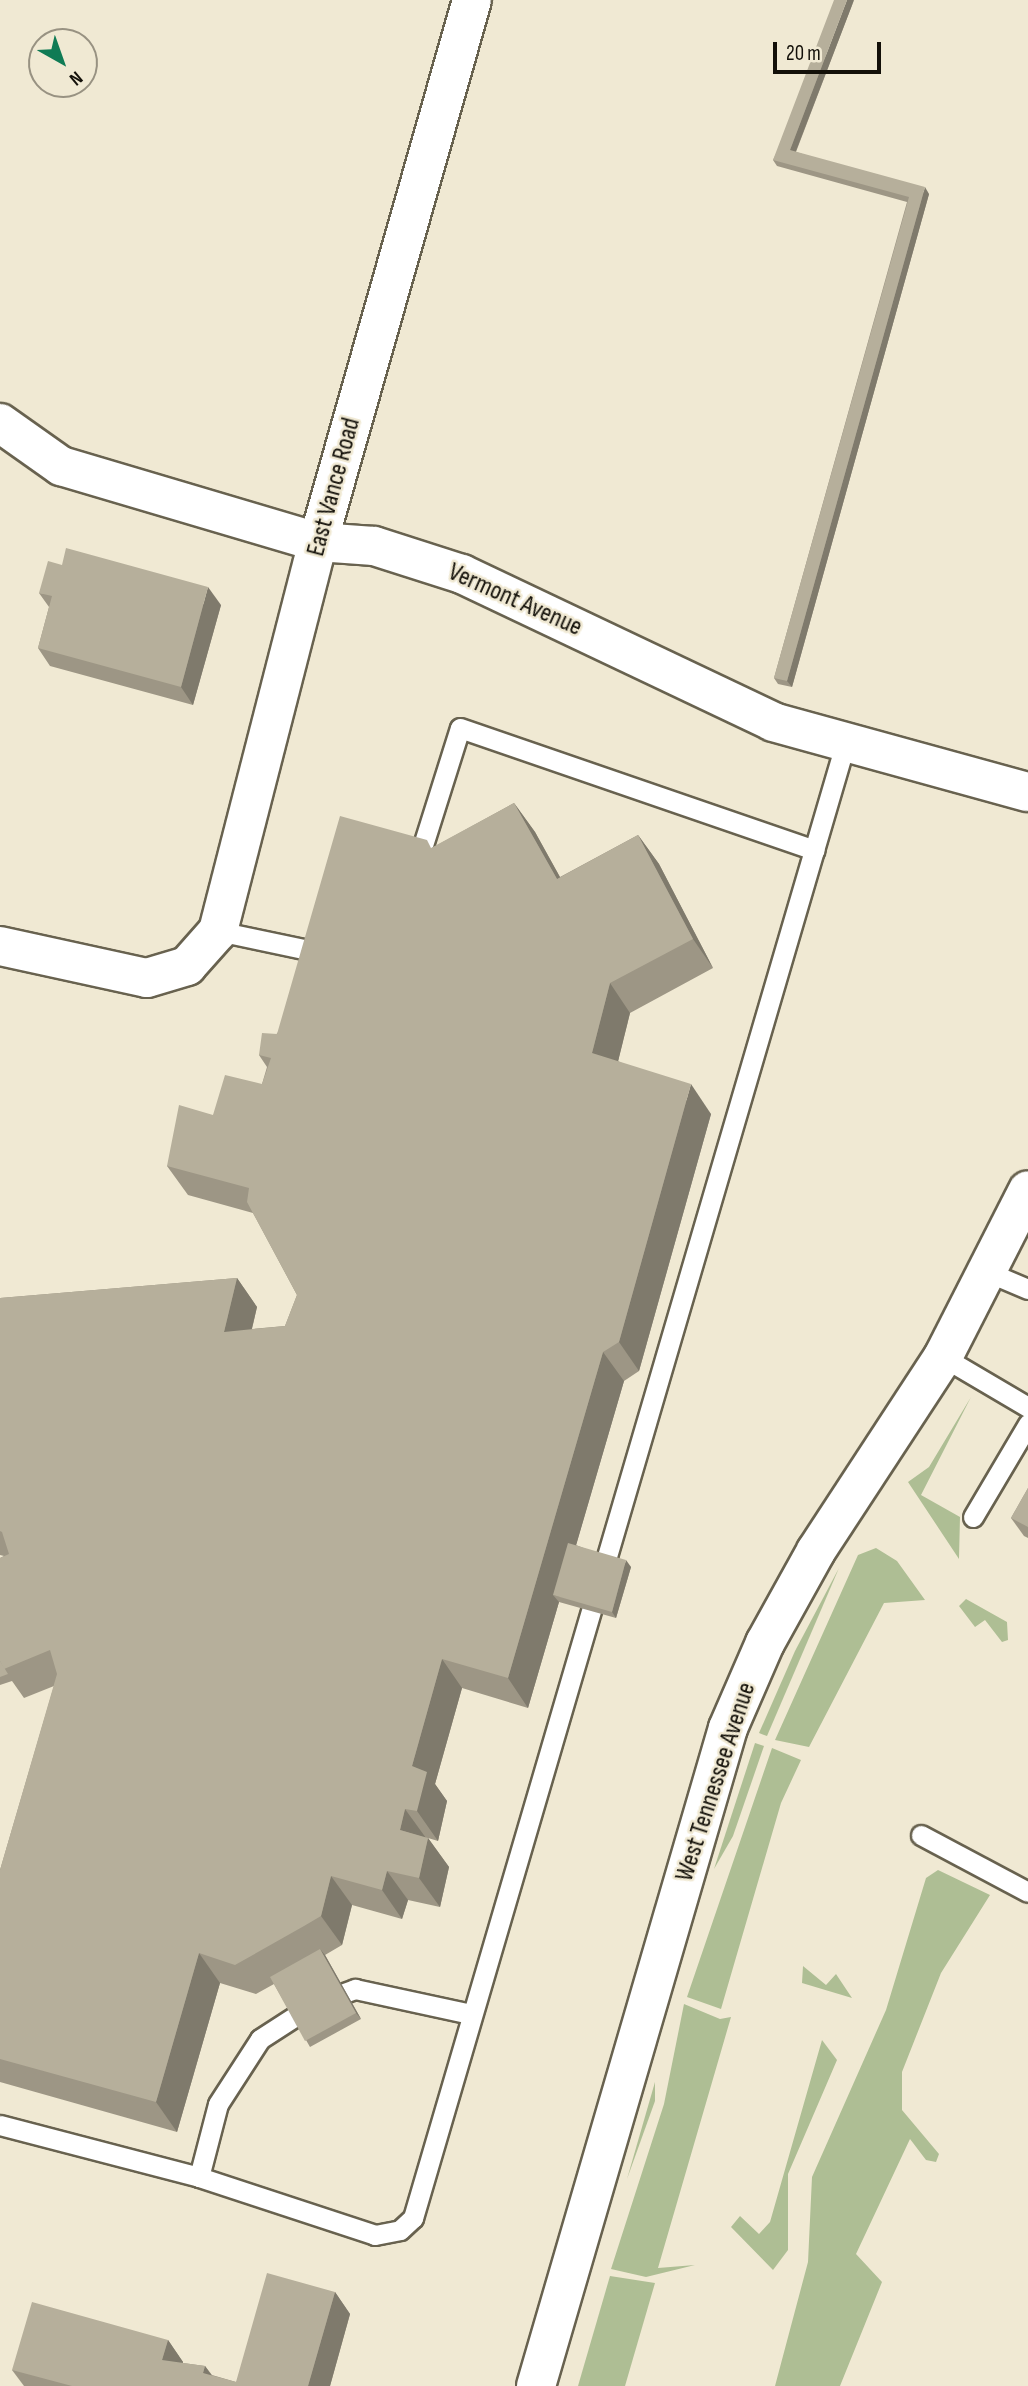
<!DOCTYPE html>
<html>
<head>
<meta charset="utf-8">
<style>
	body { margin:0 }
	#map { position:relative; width:1028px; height:2386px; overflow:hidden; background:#f0e9d3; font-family:"Sofia Sans Condensed",sans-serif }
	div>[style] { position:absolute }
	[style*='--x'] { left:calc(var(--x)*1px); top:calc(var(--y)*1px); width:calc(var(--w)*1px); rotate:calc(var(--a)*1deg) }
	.green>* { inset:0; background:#aebe94 }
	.roads { filter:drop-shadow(2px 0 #68624f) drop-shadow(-2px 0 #68624f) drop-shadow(0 2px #68624f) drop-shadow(0 -2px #68624f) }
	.service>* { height:19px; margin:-9.5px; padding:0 9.5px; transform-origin:9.5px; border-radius:9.5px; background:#fff }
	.minor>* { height:38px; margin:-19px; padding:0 19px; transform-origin:19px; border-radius:19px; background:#fff }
	.tertiary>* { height:38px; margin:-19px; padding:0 19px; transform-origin:19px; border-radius:19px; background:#fff }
	.wall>* { inset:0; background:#9d9685 }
	.shaded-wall>* { inset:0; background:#7f7a6c }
	.building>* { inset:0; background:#b6af9b }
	span { translate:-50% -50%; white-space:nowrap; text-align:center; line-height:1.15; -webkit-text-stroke:5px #f0e9d3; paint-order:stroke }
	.street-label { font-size:26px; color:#131009 }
	.north { position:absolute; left:28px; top:28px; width:70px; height:70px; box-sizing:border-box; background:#f0e9d3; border:2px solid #989282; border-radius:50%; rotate:140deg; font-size:19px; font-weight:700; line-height:28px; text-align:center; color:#131009 }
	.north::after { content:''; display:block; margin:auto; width:24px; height:32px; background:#107b55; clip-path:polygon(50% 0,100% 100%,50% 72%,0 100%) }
	.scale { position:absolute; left:773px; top:42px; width:108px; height:32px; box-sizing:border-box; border:4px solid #131009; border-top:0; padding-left:9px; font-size:21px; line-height:24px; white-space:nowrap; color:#131009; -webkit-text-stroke:5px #f0e9d3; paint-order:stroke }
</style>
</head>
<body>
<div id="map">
	<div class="green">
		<div style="clip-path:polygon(971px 1397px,921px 1495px,960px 1517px,959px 1559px,908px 1482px,929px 1467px)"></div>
		<div style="clip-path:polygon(876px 1548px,897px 1561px,925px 1600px,884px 1603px,809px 1747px,775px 1740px,858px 1555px)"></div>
		<div style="clip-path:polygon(839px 1568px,767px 1736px,759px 1733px,795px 1651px)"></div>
		<div style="clip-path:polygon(966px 1599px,1007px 1622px,1008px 1640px,1002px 1642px,985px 1620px,975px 1627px,959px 1606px)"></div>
		<div style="clip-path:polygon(755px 1743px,764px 1746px,733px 1836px,714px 1869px)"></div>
		<div style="clip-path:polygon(772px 1748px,801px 1760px,781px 1803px,721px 2009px,687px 1997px)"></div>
		<div style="clip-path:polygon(938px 1870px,990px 1895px,941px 1973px,902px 2072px,902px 2110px,939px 2154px,936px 2162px,926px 2160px,910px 2139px,856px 2254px,882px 2282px,840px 2386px,775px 2386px,808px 2262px,812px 2177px,886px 2010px,926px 1878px)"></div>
		<div style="clip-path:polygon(803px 1966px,826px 1985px,836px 1974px,852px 1998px,802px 1983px)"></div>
		<div style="clip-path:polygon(684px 2004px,720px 2019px,731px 2017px,658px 2268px,695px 2265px,646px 2277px,611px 2269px,664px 2104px)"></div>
		<div style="clip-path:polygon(822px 2040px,837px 2060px,788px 2174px,788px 2250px,773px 2270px,731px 2227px,740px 2216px,759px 2234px,770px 2222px)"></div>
		<div style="clip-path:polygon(655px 2082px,655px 2101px,627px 2179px)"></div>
		<div style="clip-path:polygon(610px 2276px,655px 2283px,625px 2386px,578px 2386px)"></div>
	</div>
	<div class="roads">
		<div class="service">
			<div style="--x:418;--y:861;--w:139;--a:-72.5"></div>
			<div style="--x:460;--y:728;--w:375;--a:19"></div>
			<div style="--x:218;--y:931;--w:111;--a:11.9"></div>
			<div style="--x:990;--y:1273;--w:41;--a:22.8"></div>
			<div style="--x:943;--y:1357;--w:99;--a:30.5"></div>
			<div style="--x:973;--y:1517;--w:108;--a:-59.4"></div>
			<div style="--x:921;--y:1835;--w:121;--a:28"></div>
			<div style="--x:0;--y:2125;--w:206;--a:14.6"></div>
			<div style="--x:199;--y:2177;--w:185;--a:18.2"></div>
			<div style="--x:375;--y:2235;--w:25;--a:-11"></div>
			<div style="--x:400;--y:2230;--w:18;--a:-43"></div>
			<div style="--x:413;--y:2218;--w:1539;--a:-73.66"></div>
			<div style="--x:199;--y:2177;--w:75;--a:-75.4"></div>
			<div style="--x:218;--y:2104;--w:77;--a:-57.1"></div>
			<div style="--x:260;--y:2039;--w:64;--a:-32.9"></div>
			<div style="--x:314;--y:2004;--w:44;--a:-20.1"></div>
			<div style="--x:355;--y:1989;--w:119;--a:12.2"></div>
		</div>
		<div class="minor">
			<div style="--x:0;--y:423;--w:75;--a:35.2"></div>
			<div style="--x:61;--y:466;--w:268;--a:16.5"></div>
			<div style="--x:318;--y:542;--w:56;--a:4.1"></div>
			<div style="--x:374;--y:546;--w:92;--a:17.7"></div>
			<div style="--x:462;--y:574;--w:344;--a:25.4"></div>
			<div style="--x:773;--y:722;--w:264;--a:15.4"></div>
			<div style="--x:0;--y:946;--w:150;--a:12.3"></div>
			<div style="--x:147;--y:978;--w:42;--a:-16.7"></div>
			<div style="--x:187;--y:966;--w:47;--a:-48.5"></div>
			<div style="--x:218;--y:931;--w:402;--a:-75.6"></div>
			<div style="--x:318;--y:542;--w:563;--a:-74.14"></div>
		</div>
		<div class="tertiary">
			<div style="--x:536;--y:2386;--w:685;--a:-73.73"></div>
			<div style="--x:728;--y:1728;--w:93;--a:-66.5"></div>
			<div style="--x:765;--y:1643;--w:105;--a:-61"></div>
			<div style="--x:816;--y:1551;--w:232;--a:-56.8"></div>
			<div style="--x:943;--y:1357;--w:187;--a:-63"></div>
		</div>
	</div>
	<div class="wall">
		<div style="clip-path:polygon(854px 0,796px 152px,929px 194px,792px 687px,778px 684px,774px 678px,907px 202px,777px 166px,773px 160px)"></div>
		<div style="clip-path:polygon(39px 593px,221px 605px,193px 705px,50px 666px,38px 648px,49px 607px)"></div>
		<div style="clip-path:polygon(514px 803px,535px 832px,560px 877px,638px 835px,659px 864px,713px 968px,630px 1013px,618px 1061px,711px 1114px,639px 1371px,624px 1381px,576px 1545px,631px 1567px,616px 1618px,559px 1602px,528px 1708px,462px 1688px,435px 1784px,447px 1801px,438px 1841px,428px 1838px,449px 1867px,440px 1907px,408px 1900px,402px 1919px,352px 1905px,342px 1945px,325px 1955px,361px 2019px,310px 2047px,274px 1984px,256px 1994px,220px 1983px,177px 2132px,0 2082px,0 1870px,54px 1686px,24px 1698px,12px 1681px,0 1685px,0 1558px,4px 1556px,0 1555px,0 1298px,237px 1278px,257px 1307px,252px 1329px,285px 1326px,297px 1295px,253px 1213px,188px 1195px,167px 1166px,213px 1115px,262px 1084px,267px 1067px,259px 1055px,432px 848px)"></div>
		<div style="clip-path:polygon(1028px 1488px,1028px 1538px,1024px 1536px,1011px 1518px)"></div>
		<div style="clip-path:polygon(335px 2292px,350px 2314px,330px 2386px,24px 2386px,12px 2370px,168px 2340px,183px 2362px,183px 2363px,205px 2366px,212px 2375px,236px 2382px)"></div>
	</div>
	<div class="shaded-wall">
		<div style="clip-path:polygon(847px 0,854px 0,794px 156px,790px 150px)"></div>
		<div style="clip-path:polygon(925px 187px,929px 194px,792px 687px,787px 681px)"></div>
		<div style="clip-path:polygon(208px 587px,221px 605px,193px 705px,181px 687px)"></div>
		<div style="clip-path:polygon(514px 803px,535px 832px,577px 908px,557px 879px)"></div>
		<div style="clip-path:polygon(638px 835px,659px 864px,713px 968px,693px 939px)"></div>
		<div style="clip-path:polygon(610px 983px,630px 1013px,613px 1082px,592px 1053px)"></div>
		<div style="clip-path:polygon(691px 1084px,711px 1114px,639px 1371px,619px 1342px)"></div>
		<div style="clip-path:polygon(237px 1278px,257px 1307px,244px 1361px,224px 1332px)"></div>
		<div style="clip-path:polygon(603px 1352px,624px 1381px,561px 1597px,553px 1595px,559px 1602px,528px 1708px,508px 1678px)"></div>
		<div style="clip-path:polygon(626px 1560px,631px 1567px,616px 1618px,612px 1612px)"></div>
		<div style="clip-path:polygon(442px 1659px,462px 1688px,435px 1784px,447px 1801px,438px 1841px,417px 1811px,412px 1766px)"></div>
		<div style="clip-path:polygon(405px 1809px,426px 1838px,400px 1830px)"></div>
		<div style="clip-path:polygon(428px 1838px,449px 1867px,440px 1907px,419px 1878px)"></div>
		<div style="clip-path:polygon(387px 1871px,408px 1900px,402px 1919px,382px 1890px)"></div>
		<div style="clip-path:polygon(331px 1876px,352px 1905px,342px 1945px,321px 1916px)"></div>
		<div style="clip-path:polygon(320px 1949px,325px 1955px,361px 2019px,356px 2013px)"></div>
		<div style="clip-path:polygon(199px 1953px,220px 1983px,177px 2132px,156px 2102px)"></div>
		<div style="clip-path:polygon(335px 2292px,350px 2314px,330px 2386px,308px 2386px)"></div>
		<div style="clip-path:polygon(168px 2340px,183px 2362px,177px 2383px,162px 2360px)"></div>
		<div style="clip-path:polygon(205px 2366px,219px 2386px,203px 2373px)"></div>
	</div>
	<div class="building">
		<div style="clip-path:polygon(834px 0,847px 0,790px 150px,925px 187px,787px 681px,774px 678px,909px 197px,773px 160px)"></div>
		<div style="clip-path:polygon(66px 548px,208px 587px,181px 687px,38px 648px,52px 596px,39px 593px,48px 561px,62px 565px)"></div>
		<div style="clip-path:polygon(514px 803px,557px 879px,638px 835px,693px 939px,610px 983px,592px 1053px,691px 1084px,619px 1342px,603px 1352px,508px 1678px,442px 1659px,412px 1766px,427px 1772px,417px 1811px,405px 1809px,400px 1830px,428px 1838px,419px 1878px,387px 1871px,382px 1890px,331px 1876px,321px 1916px,304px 1926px,235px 1965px,199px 1953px,156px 2102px,0 2059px,0 1870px,57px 1674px,50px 1650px,4px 1669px,0 1661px,0 1558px,9px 1554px,2px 1532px,0 1531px,0 1298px,237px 1278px,224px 1332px,285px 1326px,297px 1295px,247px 1202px,249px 1188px,167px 1166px,179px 1105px,213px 1115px,225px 1075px,262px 1084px,271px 1058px,259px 1055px,262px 1033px,277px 1034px,340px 816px,427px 840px,431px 848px)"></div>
		<div style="clip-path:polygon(1028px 1488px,1028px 1527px,1011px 1518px)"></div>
		<div style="clip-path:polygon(568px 1543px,626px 1560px,612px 1612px,553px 1595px)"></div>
		<div style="clip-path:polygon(0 1661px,8px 1674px,0 1677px)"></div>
		<div style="clip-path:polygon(320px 1949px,356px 2013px,305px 2041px,270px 1977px)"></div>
		<div style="clip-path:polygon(267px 2273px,335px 2292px,308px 2386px,72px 2386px,12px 2370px,32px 2302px,168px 2340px,162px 2360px,205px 2366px,203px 2373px,236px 2382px)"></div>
	</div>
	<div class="street-label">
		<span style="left:334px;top:487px;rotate:-75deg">East Vance Road</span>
		<span style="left:515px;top:600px;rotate:24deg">Vermont Avenue</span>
		<span style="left:716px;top:1782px;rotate:-72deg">West Tennessee Avenue</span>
	</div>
	<div class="north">N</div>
	<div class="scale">20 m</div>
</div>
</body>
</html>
